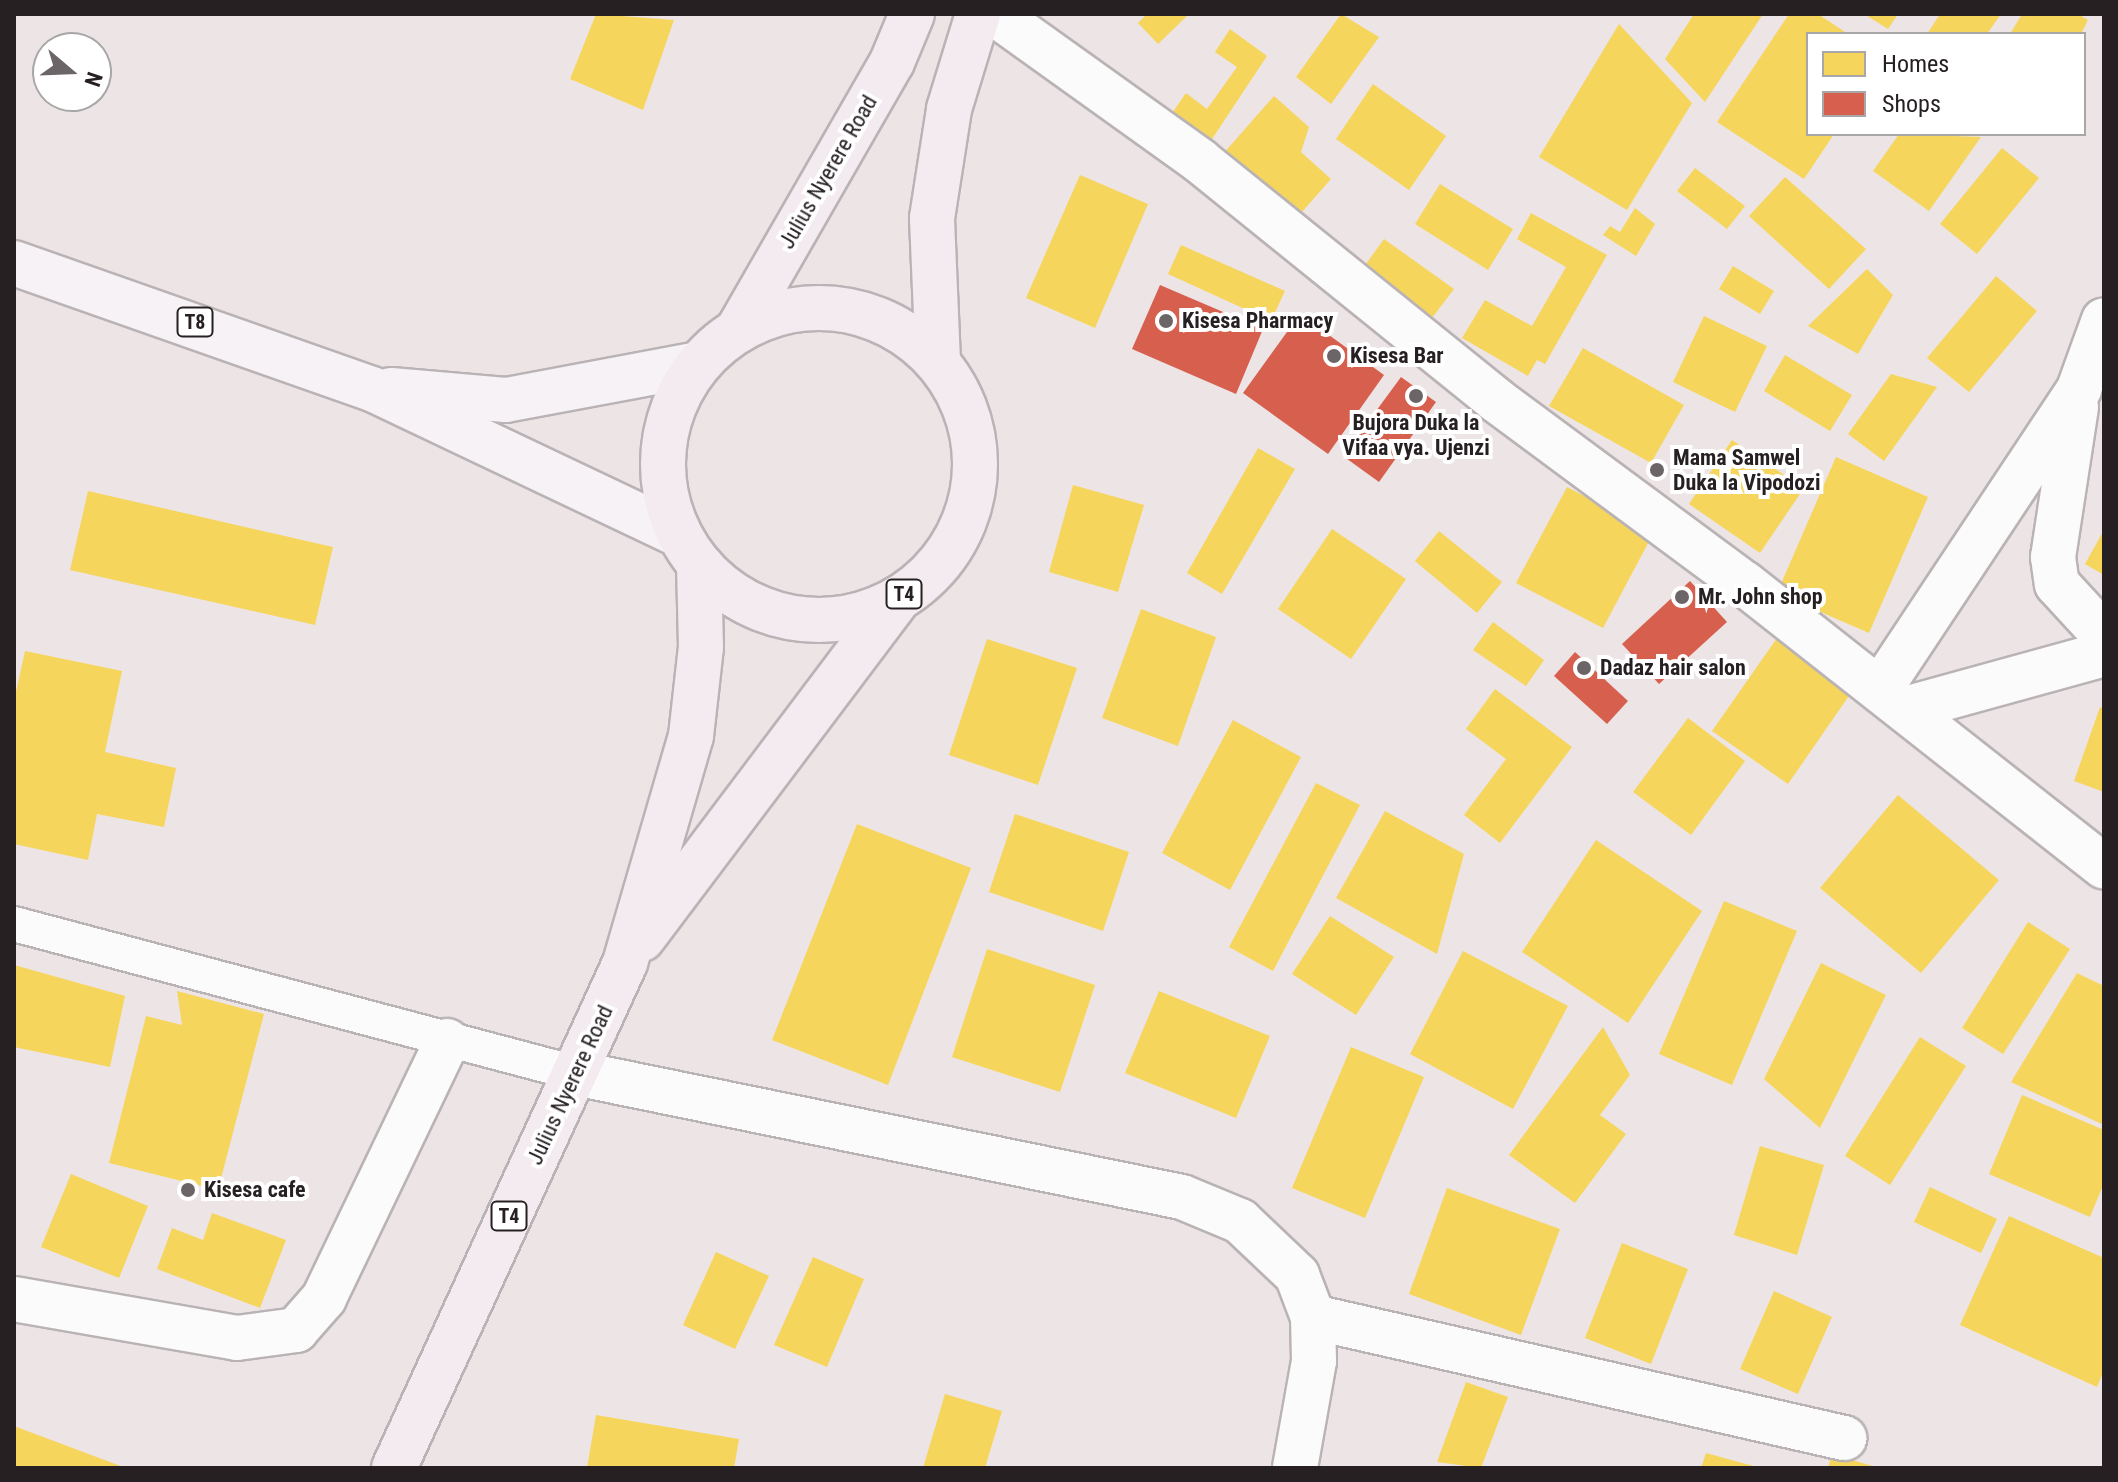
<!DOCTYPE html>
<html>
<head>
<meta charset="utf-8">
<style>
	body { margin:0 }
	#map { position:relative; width:2118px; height:1482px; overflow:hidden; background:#ede4e6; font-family:"Roboto Condensed",sans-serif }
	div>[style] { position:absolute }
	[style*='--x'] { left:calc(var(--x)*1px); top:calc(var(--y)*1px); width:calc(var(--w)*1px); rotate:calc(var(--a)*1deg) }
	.homes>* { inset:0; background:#f6d55c }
	.shops>* { inset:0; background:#d6604d }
	.roads { filter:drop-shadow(2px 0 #bab3b5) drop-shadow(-2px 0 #bab3b5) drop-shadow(0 2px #bab3b5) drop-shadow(0 -2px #bab3b5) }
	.lane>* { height:34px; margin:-17px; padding:0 17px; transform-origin:17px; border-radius:17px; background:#fcfbfb }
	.street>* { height:44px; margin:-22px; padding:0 22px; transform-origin:22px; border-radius:22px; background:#fcfbfb }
	.primary>* { height:44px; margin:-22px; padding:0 22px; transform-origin:22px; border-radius:22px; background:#f6f2f5 }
	.highway>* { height:44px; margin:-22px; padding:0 22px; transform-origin:22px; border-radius:22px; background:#f4ebf1 }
	.highway>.ring { margin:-22px; padding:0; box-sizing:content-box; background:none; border:44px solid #f4ebf1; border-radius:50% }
	.dots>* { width:22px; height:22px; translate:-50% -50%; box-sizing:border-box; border:4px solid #fff; border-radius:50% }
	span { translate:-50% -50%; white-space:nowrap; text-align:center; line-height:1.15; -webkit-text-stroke:8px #fff; paint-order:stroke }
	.shield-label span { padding:2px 6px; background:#fff; border:2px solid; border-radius:6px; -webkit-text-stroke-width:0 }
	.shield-label { font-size:20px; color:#262022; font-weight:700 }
	.street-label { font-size:22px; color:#262022 }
	.poi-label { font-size:22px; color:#262022; font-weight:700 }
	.left { translate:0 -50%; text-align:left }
	.frame { position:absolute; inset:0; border:16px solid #262022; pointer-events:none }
	.legend { position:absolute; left:1806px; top:32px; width:280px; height:104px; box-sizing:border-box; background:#fff; border:2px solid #a8a6a7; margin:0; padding:10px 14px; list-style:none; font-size:24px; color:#262022 }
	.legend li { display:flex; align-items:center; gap:16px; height:40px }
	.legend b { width:40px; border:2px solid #a8a6a7 }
	.north { position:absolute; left:32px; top:32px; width:80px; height:80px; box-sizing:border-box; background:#fff; border:2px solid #a8a6a7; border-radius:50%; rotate:109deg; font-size:22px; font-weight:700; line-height:32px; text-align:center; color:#262022 }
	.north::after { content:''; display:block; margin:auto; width:28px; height:36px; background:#6c6567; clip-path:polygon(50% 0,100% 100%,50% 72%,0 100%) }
</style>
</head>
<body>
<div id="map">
	<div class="homes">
		<div style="clip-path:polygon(596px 14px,674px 20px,643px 110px,570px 79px)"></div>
		<div style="clip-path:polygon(1147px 14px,1185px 14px,1187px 16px,1158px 44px,1138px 23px)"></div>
		<div style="clip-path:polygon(1341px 14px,1379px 37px,1331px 104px,1296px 77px)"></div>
		<div style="clip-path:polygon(1694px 14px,1763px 14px,1705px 102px,1665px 59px)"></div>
		<div style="clip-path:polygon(1789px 14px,1818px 14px,1848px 34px,1808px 34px,1808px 134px,1834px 134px,1804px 179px,1717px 122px)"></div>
		<div style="clip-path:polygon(1864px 14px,1898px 14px,1888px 29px)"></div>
		<div style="clip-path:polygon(1940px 14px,2001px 14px,1987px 34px,1927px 34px)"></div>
		<div style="clip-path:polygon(2022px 14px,2078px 14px,2088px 20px,2081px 34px,2010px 34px)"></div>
		<div style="clip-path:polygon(1619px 24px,1692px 103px,1627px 210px,1539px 157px)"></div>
		<div style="clip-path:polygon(1230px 29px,1267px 56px,1210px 142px,1172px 113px,1186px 93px,1207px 109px,1237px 67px,1215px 52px)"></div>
		<div style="clip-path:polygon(1373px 84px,1446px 136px,1409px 190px,1336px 139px)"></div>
		<div style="clip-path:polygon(1274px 96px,1309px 127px,1301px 152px,1331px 179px,1295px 220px,1222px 155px)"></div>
		<div style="clip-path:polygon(1899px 134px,1981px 137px,1929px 211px,1873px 171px)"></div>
		<div style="clip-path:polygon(2002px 148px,2039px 178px,1977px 254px,1940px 224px)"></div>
		<div style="clip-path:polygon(1695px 168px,1745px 206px,1727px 229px,1677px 191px)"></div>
		<div style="clip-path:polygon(1080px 175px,1148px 204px,1095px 328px,1026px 298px)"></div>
		<div style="clip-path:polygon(1785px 177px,1866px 249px,1829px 289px,1749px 216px)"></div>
		<div style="clip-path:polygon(1440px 184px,1513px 229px,1488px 270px,1415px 224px)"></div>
		<div style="clip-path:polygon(1635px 208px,1655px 224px,1636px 256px,1603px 235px,1610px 226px,1620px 232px)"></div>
		<div style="clip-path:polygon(1531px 213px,1607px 255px,1545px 364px,1537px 360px,1528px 376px,1462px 338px,1485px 300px,1532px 326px,1566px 267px,1517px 239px)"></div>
		<div style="clip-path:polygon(1384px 239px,1454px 289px,1423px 330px,1355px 279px)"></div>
		<div style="clip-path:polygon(1181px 245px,1285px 291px,1271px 321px,1168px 274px)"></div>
		<div style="clip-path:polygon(1733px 266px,1774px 291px,1760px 314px,1719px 289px)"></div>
		<div style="clip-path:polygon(1867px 269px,1893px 295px,1858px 354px,1808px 326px)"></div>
		<div style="clip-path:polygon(1996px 276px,2037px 311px,1969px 392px,1927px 358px)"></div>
		<div style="clip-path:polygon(1704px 316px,1767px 346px,1735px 412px,1673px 382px)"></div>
		<div style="clip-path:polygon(1583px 348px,1684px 405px,1651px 463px,1549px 406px)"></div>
		<div style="clip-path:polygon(1785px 355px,1852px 395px,1830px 431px,1764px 391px)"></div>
		<div style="clip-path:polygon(1891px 374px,1937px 387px,1884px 461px,1848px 434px)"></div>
		<div style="clip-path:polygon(1732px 440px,1804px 488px,1760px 553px,1689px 504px)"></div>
		<div style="clip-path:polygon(1258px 448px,1295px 469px,1222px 594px,1187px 573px)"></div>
		<div style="clip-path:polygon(1836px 457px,1928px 497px,1869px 633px,1777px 593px)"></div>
		<div style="clip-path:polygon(1073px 485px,1144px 505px,1118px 592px,1049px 572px)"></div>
		<div style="clip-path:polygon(1567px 487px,1654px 532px,1603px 628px,1516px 583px)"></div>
		<div style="clip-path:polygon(88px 491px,333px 547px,315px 625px,70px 570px)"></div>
		<div style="clip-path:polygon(1332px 529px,1406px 579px,1351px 659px,1278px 609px)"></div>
		<div style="clip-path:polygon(2104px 530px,2104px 575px,2085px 564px)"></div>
		<div style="clip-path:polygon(1439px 531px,1502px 582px,1477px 613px,1415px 561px)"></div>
		<div style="clip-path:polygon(1141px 609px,1216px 637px,1178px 746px,1102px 718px)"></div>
		<div style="clip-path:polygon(1493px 622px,1544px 660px,1526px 686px,1473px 650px)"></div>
		<div style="clip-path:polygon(1777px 638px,1853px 690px,1788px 784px,1712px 731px)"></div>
		<div style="clip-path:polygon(987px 639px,1077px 668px,1038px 785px,949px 755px)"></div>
		<div style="clip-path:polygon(25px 651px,122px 671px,105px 752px,176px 768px,164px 827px,97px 814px,88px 860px,14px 844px,14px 701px)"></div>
		<div style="clip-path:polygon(1495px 689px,1572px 747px,1500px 843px,1464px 815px,1506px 759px,1466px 729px)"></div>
		<div style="clip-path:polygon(2100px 707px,2104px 709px,2104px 792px,2074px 781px)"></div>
		<div style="clip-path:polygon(1688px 718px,1745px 761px,1691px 835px,1633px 792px)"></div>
		<div style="clip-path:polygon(1233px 720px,1301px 757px,1230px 890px,1162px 853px)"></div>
		<div style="clip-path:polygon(1316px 783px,1360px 805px,1273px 971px,1229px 947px)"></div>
		<div style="clip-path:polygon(1898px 795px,1999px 880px,1921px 973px,1820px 888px)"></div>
		<div style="clip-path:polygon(1385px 811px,1464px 854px,1437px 954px,1336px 898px)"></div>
		<div style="clip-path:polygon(1015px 814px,1129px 852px,1103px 931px,989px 892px)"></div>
		<div style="clip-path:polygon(857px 824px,971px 868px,888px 1085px,772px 1040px)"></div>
		<div style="clip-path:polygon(1596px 840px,1702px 911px,1628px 1023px,1522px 952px)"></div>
		<div style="clip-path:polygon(1724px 901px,1797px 931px,1732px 1085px,1659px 1054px)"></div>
		<div style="clip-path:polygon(1330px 916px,1394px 957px,1356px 1015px,1292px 974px)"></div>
		<div style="clip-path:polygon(2028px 922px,2070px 949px,2003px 1054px,1962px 1028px)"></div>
		<div style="clip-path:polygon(987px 949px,1095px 985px,1060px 1092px,952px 1057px)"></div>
		<div style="clip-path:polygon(1463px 951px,1568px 1006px,1513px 1109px,1410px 1054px)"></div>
		<div style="clip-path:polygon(1821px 963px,1886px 995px,1820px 1128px,1764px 1079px)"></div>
		<div style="clip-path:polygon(14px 965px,125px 996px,110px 1067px,14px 1047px)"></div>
		<div style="clip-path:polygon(2077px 973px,2104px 986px,2104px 1125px,2011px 1082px)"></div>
		<div style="clip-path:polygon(177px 991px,264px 1014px,218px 1190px,109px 1163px,146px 1016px,182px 1025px)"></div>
		<div style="clip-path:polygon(1159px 991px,1270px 1036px,1236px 1118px,1125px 1073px)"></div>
		<div style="clip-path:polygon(1603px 1027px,1630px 1075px,1600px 1115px,1626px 1134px,1575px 1203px,1509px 1155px)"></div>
		<div style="clip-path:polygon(1920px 1037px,1966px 1066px,1890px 1185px,1845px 1156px)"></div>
		<div style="clip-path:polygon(1351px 1047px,1424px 1077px,1365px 1218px,1292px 1188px)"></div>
		<div style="clip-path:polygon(2022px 1095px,2104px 1130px,2104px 1183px,2090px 1217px,1989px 1174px)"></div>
		<div style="clip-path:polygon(1760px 1146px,1824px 1165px,1797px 1255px,1734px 1235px)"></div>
		<div style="clip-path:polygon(71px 1174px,148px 1206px,119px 1278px,41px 1247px)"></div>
		<div style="clip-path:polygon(1930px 1187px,1997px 1219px,1981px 1253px,1914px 1222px)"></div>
		<div style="clip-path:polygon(1447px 1188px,1560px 1229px,1521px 1335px,1409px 1294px)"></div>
		<div style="clip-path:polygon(212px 1213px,286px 1240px,260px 1308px,157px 1269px,172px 1228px,203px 1240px)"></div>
		<div style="clip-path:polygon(2009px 1216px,2104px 1258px,2104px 1370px,2097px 1387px,1960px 1325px)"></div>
		<div style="clip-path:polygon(1622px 1243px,1688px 1269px,1651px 1364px,1585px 1338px)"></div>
		<div style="clip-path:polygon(716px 1252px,769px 1276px,735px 1349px,683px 1325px)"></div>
		<div style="clip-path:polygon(813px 1257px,864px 1279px,827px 1367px,774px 1345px)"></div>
		<div style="clip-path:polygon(1774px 1291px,1832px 1317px,1798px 1394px,1740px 1369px)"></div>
		<div style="clip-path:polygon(1466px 1382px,1508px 1397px,1481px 1468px,1437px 1462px)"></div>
		<div style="clip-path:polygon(945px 1394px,1002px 1411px,985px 1468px,923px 1468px)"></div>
		<div style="clip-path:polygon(596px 1415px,739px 1439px,734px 1468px,587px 1468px)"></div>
		<div style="clip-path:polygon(14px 1426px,126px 1468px,14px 1468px)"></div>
		<div style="clip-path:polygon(1706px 1453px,1757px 1467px,1757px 1468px,1701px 1468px)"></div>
		<div style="clip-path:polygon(1832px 1454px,1876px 1467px,1876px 1468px,1828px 1468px)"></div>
	</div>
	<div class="shops">
		<div style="clip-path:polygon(1160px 285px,1263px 329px,1236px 394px,1132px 349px)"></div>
		<div style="clip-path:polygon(1300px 314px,1384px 375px,1328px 454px,1243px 393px)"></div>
		<div style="clip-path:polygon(1401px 377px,1436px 402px,1379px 482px,1343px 456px)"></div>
		<div style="clip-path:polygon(1690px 581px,1727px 622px,1659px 684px,1622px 644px)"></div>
		<div style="clip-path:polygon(1575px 652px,1628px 701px,1607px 724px,1554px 676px)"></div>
	</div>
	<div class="roads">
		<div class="lane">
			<div style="--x:14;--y:924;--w:580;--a:14.87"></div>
		</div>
		<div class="street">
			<div style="--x:995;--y:14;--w:252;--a:35.6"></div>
			<div style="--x:1200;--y:161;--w:380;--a:38.9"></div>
			<div style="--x:1496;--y:400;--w:310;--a:36.5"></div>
			<div style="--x:1745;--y:584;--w:457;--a:38.2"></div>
			<div style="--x:2076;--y:407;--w:152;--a:98.7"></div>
			<div style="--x:2053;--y:557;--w:27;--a:82"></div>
			<div style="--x:2057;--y:584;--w:69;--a:47.3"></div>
			<div style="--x:1880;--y:689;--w:360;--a:-56.4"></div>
			<div style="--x:2079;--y:389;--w:73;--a:-70.1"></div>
			<div style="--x:1905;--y:709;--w:206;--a:-15.4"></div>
			<div style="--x:575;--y:1073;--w:620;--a:11.55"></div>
			<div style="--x:1182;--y:1197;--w:63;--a:22.5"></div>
			<div style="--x:1240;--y:1221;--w:79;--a:43.5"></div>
			<div style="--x:1297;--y:1275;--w:45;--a:69.1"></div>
			<div style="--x:1313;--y:1317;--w:44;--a:88.7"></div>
			<div style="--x:1314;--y:1361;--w:109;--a:100.1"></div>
			<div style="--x:14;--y:1299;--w:226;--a:9.9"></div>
			<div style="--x:237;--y:1338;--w:60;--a:-7.7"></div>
			<div style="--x:296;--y:1330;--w:43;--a:-48.8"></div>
			<div style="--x:324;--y:1298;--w:285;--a:-64.4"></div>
			<div style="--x:1313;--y:1317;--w:545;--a:12.84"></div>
		</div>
		<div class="primary">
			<div style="--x:14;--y:263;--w:380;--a:19.4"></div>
			<div style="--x:372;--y:389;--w:339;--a:25.4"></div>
			<div style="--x:391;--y:390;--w:115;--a:5"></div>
			<div style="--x:506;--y:400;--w:195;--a:-10.6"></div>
		</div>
		<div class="highway">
			<div class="ring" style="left:663px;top:308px;width:268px;height:268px"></div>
			<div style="--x:739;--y:328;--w:307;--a:-60.1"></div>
			<div style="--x:892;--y:62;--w:52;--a:-67.4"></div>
			<div style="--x:938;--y:362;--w:144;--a:-92.4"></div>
			<div style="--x:932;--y:218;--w:110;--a:-81.1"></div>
			<div style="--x:949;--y:109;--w:99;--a:-73"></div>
			<div style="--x:642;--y:939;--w:423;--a:-53"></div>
			<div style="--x:394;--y:1468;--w:555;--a:-65.42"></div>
			<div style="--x:625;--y:963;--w:236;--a:-73.8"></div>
			<div style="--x:691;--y:736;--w:90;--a:-83.6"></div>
			<div style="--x:701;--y:647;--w:81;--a:-91.4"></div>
		</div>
	</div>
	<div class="dots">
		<div style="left:1166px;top:321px;background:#6c6567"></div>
		<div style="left:1334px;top:356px;background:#6c6567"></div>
		<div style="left:1416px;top:396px;background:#6c6567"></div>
		<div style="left:1657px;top:470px;background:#6c6567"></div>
		<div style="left:1682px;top:597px;background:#6c6567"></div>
		<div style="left:1584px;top:668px;background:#6c6567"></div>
		<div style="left:188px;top:1190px;background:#6c6567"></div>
	</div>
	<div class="shield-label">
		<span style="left:195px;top:322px">T8</span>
		<span style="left:904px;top:594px">T4</span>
		<span style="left:509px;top:1216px">T4</span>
	</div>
	<div class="street-label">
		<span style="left:828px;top:172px;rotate:-60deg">Julius Nyerere Road</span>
		<span style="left:570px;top:1085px;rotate:-65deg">Julius Nyerere Road</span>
	</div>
	<div class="poi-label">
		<span class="left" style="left:1182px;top:321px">Kisesa Pharmacy</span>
		<span class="left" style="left:1350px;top:356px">Kisesa Bar</span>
		<span style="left:1416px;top:435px">Bujora Duka la<br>Vifaa vya. Ujenzi</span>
		<span class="left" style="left:1673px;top:470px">Mama Samwel<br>Duka la Vipodozi</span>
		<span class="left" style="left:1698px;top:597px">Mr. John shop</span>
		<span class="left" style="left:1600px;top:668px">Dadaz hair salon</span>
		<span class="left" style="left:204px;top:1190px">Kisesa cafe</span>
	</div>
	<div class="frame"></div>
	<ul class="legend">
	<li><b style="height:22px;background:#f6d55c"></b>Homes</li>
	<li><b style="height:22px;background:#d6604d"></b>Shops</li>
	</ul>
	<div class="north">N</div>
</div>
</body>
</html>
